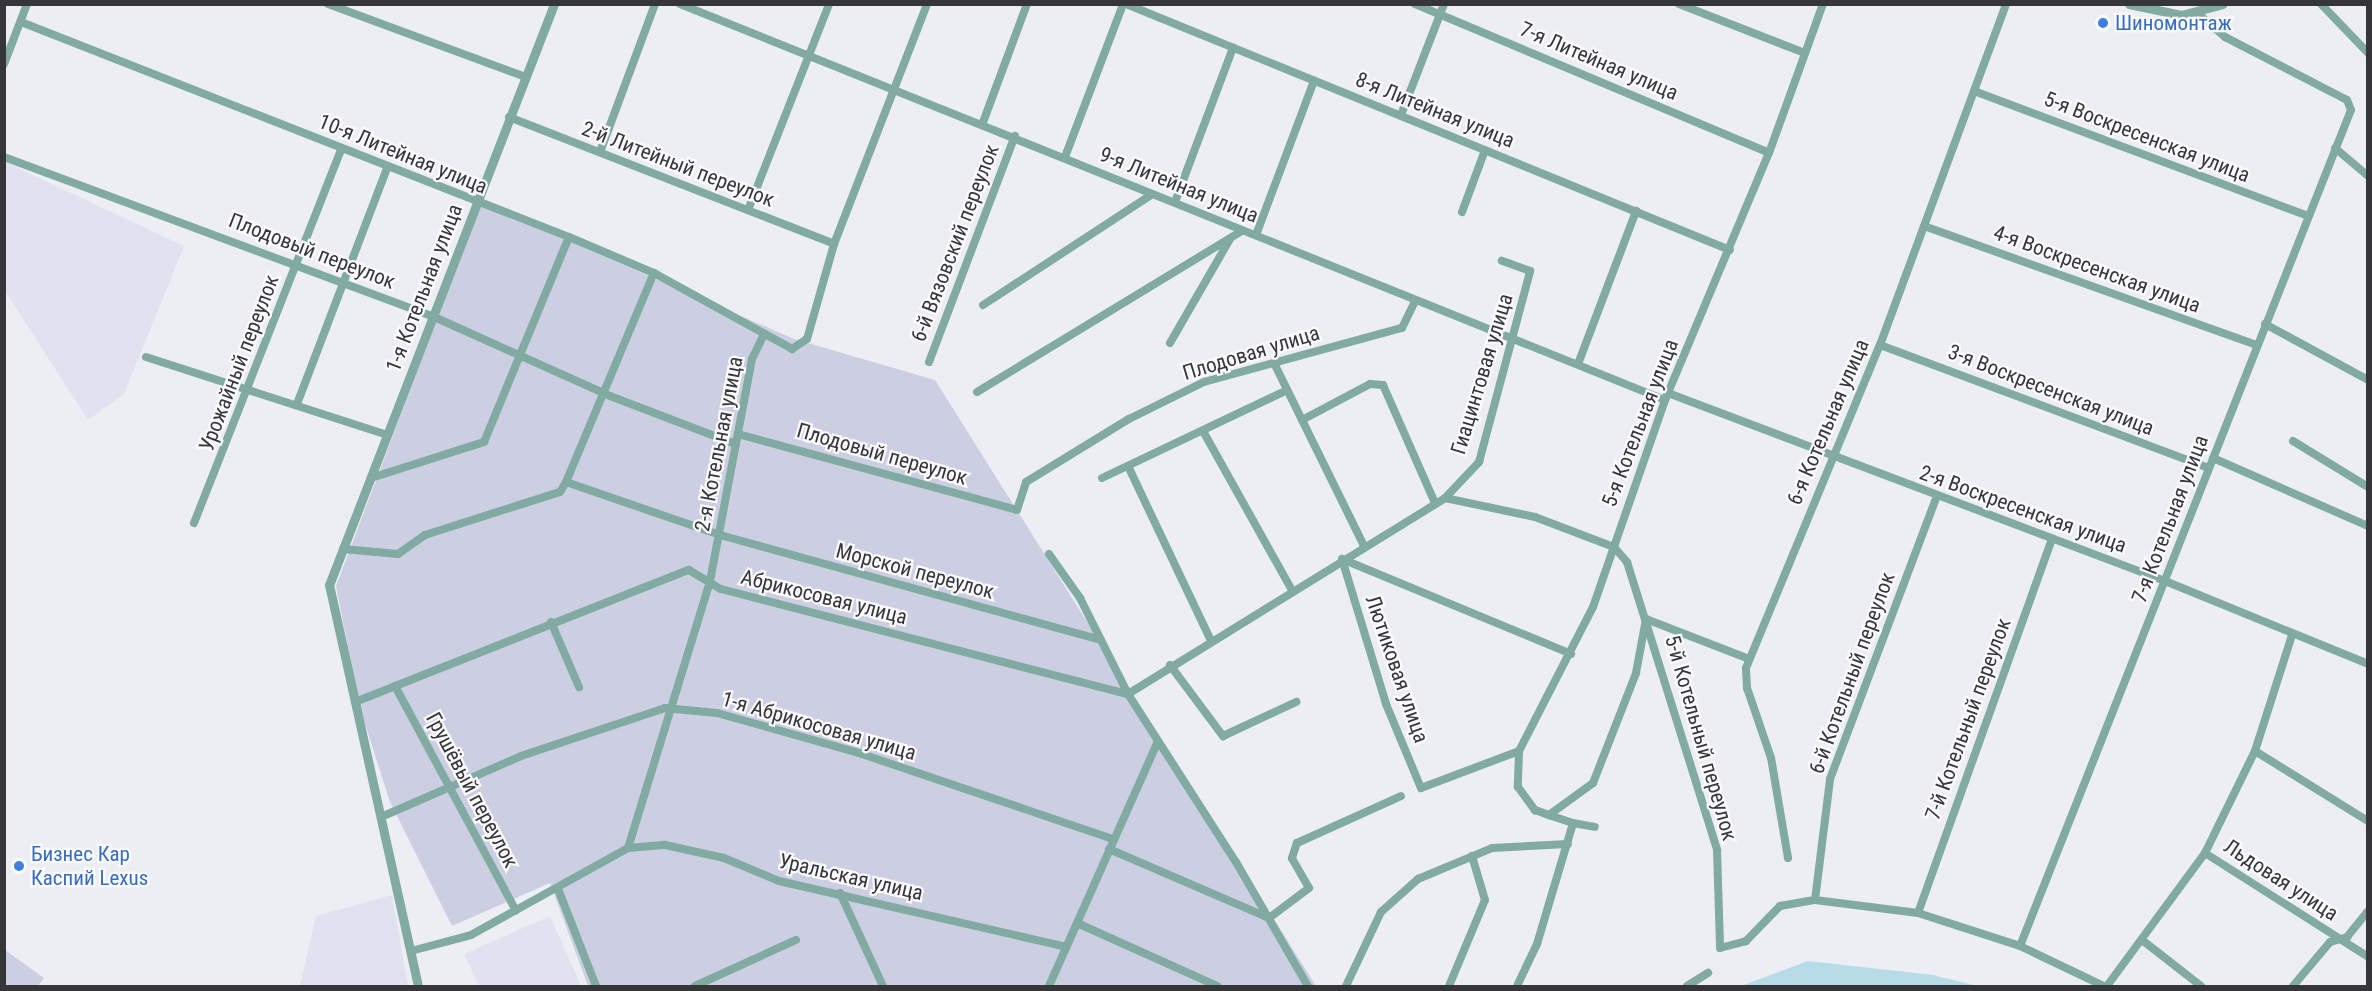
<!DOCTYPE html>
<html>
<head>
<meta charset="utf-8">
<style>
	body { margin:0 }
	#map { position:relative; width:2372px; height:991px; overflow:hidden; background:#edeef4; font-family:"Roboto Condensed",sans-serif }
	div>[style] { position:absolute }
	[style*='--x'] { left:calc(var(--x)*1px); top:calc(var(--y)*1px); width:calc(var(--w)*1px); rotate:calc(var(--a)*1deg) }
	.built>* { inset:0; background:#e0e2ef }
	.green>* { inset:0; background:#cccee1 }
	.water>* { inset:0; background:#b6dce7 }
	.minor>* { height:8px; margin:-4px; padding:0 4px; transform-origin:4px; border-radius:4px; background:#80aaa2 }
	.tertiary>* { height:9px; margin:-4.5px; padding:0 4.5px; transform-origin:4.5px; border-radius:4.5px; background:#80aaa2 }
	.dots>* { width:16px; height:16px; translate:-50% -50%; box-sizing:border-box; border:3px solid #fbfbff; border-radius:50% }
	span { translate:-50% -50%; white-space:nowrap; text-align:center; line-height:1.15; -webkit-text-stroke:4.5px #fbfbff; paint-order:stroke }
	.shop-label { font-size:21px; color:#366cbe }
	.left { translate:0 -50%; text-align:left }
	.street-label { font-size:21px; color:#363639 }
	.frame { position:absolute; inset:0; border:6px solid #363639; pointer-events:none }
</style>
</head>
<body>
<div id="map">
	<div class="built">
		<div style="clip-path:polygon(5px 162px,184px 246px,124px 394px,88px 420px,5px 291px)"></div>
		<div style="clip-path:polygon(392px 895px,408px 986px,300px 986px,316px 916px)"></div>
		<div style="clip-path:polygon(550px 916px,581px 986px,479px 986px,464px 954px)"></div>
	</div>
	<div class="green">
		<div style="clip-path:polygon(481px 203px,794px 339px,935px 380px,1316px 986px,588px 986px,550px 883px,452px 926px,390px 802px,360px 708px,336px 586px)"></div>
		<div style="clip-path:polygon(5px 950px,44px 978px,38px 986px,5px 986px)"></div>
	</div>
	<div class="water">
		<div style="clip-path:polygon(1808px 961px,1933px 975px,1977px 986px,1741px 986px)"></div>
	</div>
	<div class="minor">
		<div style="--x:328;--y:4;--w:210;--a:20.3"></div>
		<div style="--x:680;--y:4;--w:1062;--a:21.9"></div>
		<div style="--x:1126;--y:4;--w:652;--a:22.16"></div>
		<div style="--x:1415;--y:4;--w:384;--a:22.8"></div>
		<div style="--x:1679;--y:4;--w:135;--a:21.3"></div>
		<div style="--x:2321;--y:4;--w:68;--a:46.2"></div>
		<div style="--x:21;--y:22;--w:589;--a:21.42"></div>
		<div style="--x:569;--y:237;--w:92;--a:23"></div>
		<div style="--x:654;--y:273;--w:158;--a:28.8"></div>
		<div style="--x:792;--y:349;--w:18;--a:-34"></div>
		<div style="--x:807;--y:339;--w:99;--a:-74.1"></div>
		<div style="--x:834;--y:244;--w:257;--a:-68.8"></div>
		<div style="--x:4;--y:64;--w:64;--a:-69"></div>
		<div style="--x:1974;--y:91;--w:357;--a:20.5"></div>
		<div style="--x:1401;--y:115;--w:119;--a:-68.8"></div>
		<div style="--x:509;--y:117;--w:349;--a:21.3"></div>
		<div style="--x:982;--y:125;--w:129;--a:-69.6"></div>
		<div style="--x:2335;--y:148;--w:43;--a:40.3"></div>
		<div style="--x:600;--y:152;--w:158;--a:-69.6"></div>
		<div style="--x:4;--y:157;--w:457;--a:20.4"></div>
		<div style="--x:432;--y:316;--w:195;--a:24.2"></div>
		<div style="--x:610;--y:396;--w:135;--a:20.9"></div>
		<div style="--x:1065;--y:157;--w:164;--a:-69.2"></div>
		<div style="--x:1175;--y:202;--w:165;--a:-69.4"></div>
		<div style="--x:748;--y:210;--w:221;--a:-68.5"></div>
		<div style="--x:1462;--y:212;--w:66;--a:-69.6"></div>
		<div style="--x:1924;--y:226;--w:354;--a:19.7"></div>
		<div style="--x:1256;--y:235;--w:165;--a:-69.4"></div>
		<div style="--x:983;--y:305;--w:201;--a:-33.2"></div>
		<div style="--x:2265;--y:324;--w:117;--a:28.5"></div>
		<div style="--x:1170;--y:343;--w:120;--a:-60"></div>
		<div style="--x:1880;--y:345;--w:351;--a:20.5"></div>
		<div style="--x:146;--y:357;--w:253;--a:17.9"></div>
		<div style="--x:929;--y:362;--w:242;--a:-69.2"></div>
		<div style="--x:1274;--y:363;--w:204;--a:63.8"></div>
		<div style="--x:1578;--y:364;--w:164;--a:-69.2"></div>
		<div style="--x:977;--y:392;--w:310;--a:-31.3"></div>
		<div style="--x:1668;--y:393;--w:531;--a:20.72"></div>
		<div style="--x:2165;--y:581;--w:219;--a:22.2"></div>
		<div style="--x:297;--y:404;--w:253;--a:-69.1"></div>
		<div style="--x:1302;--y:420;--w:77;--a:-27.9"></div>
		<div style="--x:1370;--y:384;--w:13;--a:4"></div>
		<div style="--x:1383;--y:385;--w:129;--a:66.2"></div>
		<div style="--x:1203;--y:431;--w:182;--a:60.8"></div>
		<div style="--x:738;--y:434;--w:289;--a:15.2"></div>
		<div style="--x:1017;--y:510;--w:29;--a:-72"></div>
		<div style="--x:1026;--y:482;--w:121;--a:-31.5"></div>
		<div style="--x:1129;--y:419;--w:84;--a:-26.3"></div>
		<div style="--x:1204;--y:382;--w:205;--a:-15.3"></div>
		<div style="--x:1402;--y:328;--w:28;--a:-64"></div>
		<div style="--x:2293;--y:441;--w:88;--a:31.5"></div>
		<div style="--x:2213;--y:458;--w:169;--a:23.7"></div>
		<div style="--x:1128;--y:466;--w:191;--a:64.6"></div>
		<div style="--x:371;--y:478;--w:119;--a:-17.7"></div>
		<div style="--x:484;--y:442;--w:222;--a:-67.5"></div>
		<div style="--x:1102;--y:478;--w:205;--a:-25.4"></div>
		<div style="--x:566;--y:482;--w:227;--a:-67.2"></div>
		<div style="--x:1445;--y:498;--w:92;--a:11.9"></div>
		<div style="--x:1535;--y:517;--w:85;--a:20.8"></div>
		<div style="--x:1614;--y:547;--w:20;--a:49"></div>
		<div style="--x:1627;--y:562;--w:302;--a:72.6"></div>
		<div style="--x:1717;--y:850;--w:98;--a:88.2"></div>
		<div style="--x:1720;--y:948;--w:27;--a:-15"></div>
		<div style="--x:1746;--y:941;--w:49;--a:-45.8"></div>
		<div style="--x:1780;--y:906;--w:36;--a:-10"></div>
		<div style="--x:1815;--y:900;--w:104;--a:7.2"></div>
		<div style="--x:1918;--y:913;--w:107;--a:17.9"></div>
		<div style="--x:2020;--y:946;--w:93;--a:25.5"></div>
		<div style="--x:194;--y:523;--w:402;--a:-68.5"></div>
		<div style="--x:343;--y:549;--w:55;--a:5.2"></div>
		<div style="--x:398;--y:554;--w:33;--a:-35"></div>
		<div style="--x:425;--y:535;--w:142;--a:-17.7"></div>
		<div style="--x:560;--y:492;--w:12;--a:-59"></div>
		<div style="--x:566;--y:482;--w:163;--a:19"></div>
		<div style="--x:720;--y:535;--w:395;--a:15.4"></div>
		<div style="--x:1049;--y:554;--w:54;--a:54.8"></div>
		<div style="--x:1080;--y:598;--w:107;--a:63.4"></div>
		<div style="--x:1128;--y:694;--w:200;--a:57.3"></div>
		<div style="--x:1236;--y:862;--w:143;--a:59.9"></div>
		<div style="--x:1342;--y:559;--w:152;--a:73.1"></div>
		<div style="--x:1386;--y:704;--w:91;--a:67.4"></div>
		<div style="--x:1421;--y:788;--w:105;--a:-20.7"></div>
		<div style="--x:1519;--y:751;--w:162;--a:-62.8"></div>
		<div style="--x:1593;--y:607;--w:219;--a:-70.8"></div>
		<div style="--x:1665;--y:400;--w:268;--a:-67.2"></div>
		<div style="--x:1769;--y:153;--w:158;--a:-70.1"></div>
		<div style="--x:1342;--y:559;--w:248;--a:22.5"></div>
		<div style="--x:551;--y:622;--w:71;--a:66.7"></div>
		<div style="--x:1170;--y:665;--w:89;--a:53.3"></div>
		<div style="--x:1223;--y:736;--w:81;--a:-25"></div>
		<div style="--x:395;--y:686;--w:255;--a:61.7"></div>
		<div style="--x:1128;--y:694;--w:373;--a:-31.7"></div>
		<div style="--x:1445;--y:498;--w:50;--a:-46.6"></div>
		<div style="--x:1479;--y:462;--w:198;--a:-75"></div>
		<div style="--x:1530;--y:271;--w:30;--a:-160"></div>
		<div style="--x:355;--y:702;--w:359;--a:-21.6"></div>
		<div style="--x:689;--y:570;--w:37;--a:31"></div>
		<div style="--x:721;--y:589;--w:420;--a:14.5"></div>
		<div style="--x:1519;--y:751;--w:36;--a:92"></div>
		<div style="--x:1518;--y:787;--w:29;--a:54"></div>
		<div style="--x:1535;--y:810;--w:15;--a:20"></div>
		<div style="--x:1549;--y:815;--w:54;--a:-36"></div>
		<div style="--x:1593;--y:783;--w:118;--a:-68.6"></div>
		<div style="--x:1636;--y:673;--w:55;--a:-79.5"></div>
		<div style="--x:1646;--y:619;--w:110;--a:21.2"></div>
		<div style="--x:2255;--y:751;--w:133;--a:31.8"></div>
		<div style="--x:381;--y:817;--w:153;--a:-23.5"></div>
		<div style="--x:521;--y:756;--w:152;--a:-18.4"></div>
		<div style="--x:665;--y:708;--w:52;--a:5.5"></div>
		<div style="--x:717;--y:713;--w:148;--a:15.7"></div>
		<div style="--x:859;--y:753;--w:268;--a:18.7"></div>
		<div style="--x:1573;--y:823;--w:22;--a:10"></div>
		<div style="--x:628;--y:848;--w:279;--a:-72.9"></div>
		<div style="--x:710;--y:581;--w:226;--a:-79.3"></div>
		<div style="--x:752;--y:359;--w:28;--a:-64"></div>
		<div style="--x:1109;--y:849;--w:174;--a:23.3"></div>
		<div style="--x:1269;--y:918;--w:50;--a:-36.9"></div>
		<div style="--x:1309;--y:888;--w:34;--a:-120"></div>
		<div style="--x:1292;--y:858;--w:16;--a:-72"></div>
		<div style="--x:1297;--y:843;--w:114;--a:-24.3"></div>
		<div style="--x:2205;--y:853;--w:193;--a:32.5"></div>
		<div style="--x:1788;--y:858;--w:101;--a:-99.6"></div>
		<div style="--x:1771;--y:758;--w:74;--a:-108.9"></div>
		<div style="--x:1747;--y:688;--w:20;--a:-93"></div>
		<div style="--x:1746;--y:668;--w:350;--a:-67.5"></div>
		<div style="--x:1880;--y:345;--w:364;--a:-69.7"></div>
		<div style="--x:558;--y:889;--w:104;--a:68.6"></div>
		<div style="--x:840;--y:893;--w:102;--a:65.2"></div>
		<div style="--x:1815;--y:900;--w:122;--a:-82.9"></div>
		<div style="--x:1830;--y:779;--w:300;--a:-69.3"></div>
		<div style="--x:1918;--y:913;--w:398;--a:-70.3"></div>
		<div style="--x:1077;--y:923;--w:154;--a:24.2"></div>
		<div style="--x:2142;--y:940;--w:75;--a:37.9"></div>
		<div style="--x:2020;--y:946;--w:899;--a:-68.4"></div>
		<div style="--x:2351;--y:110;--w:11;--a:-112"></div>
		<div style="--x:2347;--y:100;--w:137;--a:-152.7"></div>
		<div style="--x:2225;--y:37;--w:35;--a:-139"></div>
		<div style="--x:411;--y:951;--w:62;--a:-14.9"></div>
		<div style="--x:471;--y:935;--w:179;--a:-29"></div>
		<div style="--x:628;--y:848;--w:37;--a:-5"></div>
		<div style="--x:665;--y:845;--w:60;--a:12.4"></div>
		<div style="--x:724;--y:858;--w:60;--a:22.7"></div>
		<div style="--x:779;--y:881;--w:295;--a:12.9"></div>
		<div style="--x:695;--y:986;--w:111;--a:-24.5"></div>
		<div style="--x:1049;--y:986;--w:266;--a:-66"></div>
		<div style="--x:1346;--y:986;--w:82;--a:-64.7"></div>
		<div style="--x:1381;--y:912;--w:50;--a:-41.7"></div>
		<div style="--x:1418;--y:879;--w:80;--a:-22.7"></div>
		<div style="--x:1492;--y:848;--w:76;--a:-3"></div>
		<div style="--x:1449;--y:986;--w:93;--a:-67.3"></div>
		<div style="--x:1485;--y:900;--w:46;--a:-106.5"></div>
		<div style="--x:1517;--y:986;--w:47;--a:-64.5"></div>
		<div style="--x:1537;--y:944;--w:126;--a:-73.4"></div>
		<div style="--x:1573;--y:823;--w:25;--a:-162"></div>
		<div style="--x:1687;--y:986;--w:25;--a:-32"></div>
		<div style="--x:2107;--y:986;--w:165;--a:-53.6"></div>
		<div style="--x:2205;--y:853;--w:114;--a:-63.9"></div>
		<div style="--x:2255;--y:751;--w:122;--a:-72.3"></div>
		<div style="--x:2293;--y:986;--w:57;--a:-49.9"></div>
		<div style="--x:2330;--y:942;--w:18;--a:-16"></div>
		<div style="--x:2347;--y:937;--w:33;--a:-51"></div>
	</div>
	<div class="tertiary">
		<div style="--x:2129;--y:4;--w:53;--a:11.9"></div>
		<div style="--x:2181;--y:15;--w:43;--a:-14.7"></div>
		<div style="--x:418;--y:986;--w:411;--a:-102.5"></div>
		<div style="--x:329;--y:585;--w:623;--a:-68.83"></div>
	</div>
	<div class="dots">
		<div style="left:2103px;top:23px;background:#3f7fe0"></div>
		<div style="left:19px;top:866px;background:#3f7fe0"></div>
	</div>
	<div class="shop-label">
		<span class="left" style="left:2115px;top:23px">Шиномонтаж</span>
		<span class="left" style="left:31px;top:866px">Бизнес Кар<br>Каспий Lexus</span>
	</div>
	<div class="street-label">
		<span style="left:1599px;top:61px;rotate:23deg">7-я Литейная улица</span>
		<span style="left:1435px;top:110px;rotate:22deg">8-я Литейная улица</span>
		<span style="left:2147px;top:137px;rotate:21deg">5-я Воскресенская улица</span>
		<span style="left:403px;top:154px;rotate:22deg">10-я Литейная улица</span>
		<span style="left:678px;top:164px;rotate:21deg">2-й Литейный переулок</span>
		<span style="left:1179px;top:185px;rotate:22deg">9-я Литейная улица</span>
		<span style="left:955px;top:243px;rotate:-69deg">6-й Вязовский переулок</span>
		<span style="left:312px;top:251px;rotate:21deg">Плодовый переулок</span>
		<span style="left:2097px;top:269px;rotate:20deg">4-я Воскресенская улица</span>
		<span style="left:424px;top:288px;rotate:-69deg">1-я Котельная улица</span>
		<span style="left:1251px;top:353px;rotate:-17deg">Плодовая улица</span>
		<span style="left:239px;top:363px;rotate:-69deg">Урожайный переулок</span>
		<span style="left:1482px;top:374px;rotate:-73deg">Гиацинтовая улица</span>
		<span style="left:2051px;top:390px;rotate:21deg">3-я Воскресенская улица</span>
		<span style="left:1828px;top:422px;rotate:-67deg">6-я Котельная улица</span>
		<span style="left:1640px;top:423px;rotate:-69deg">5-я Котельная улица</span>
		<span style="left:719px;top:444px;rotate:-79deg">2-я Котельная улица</span>
		<span style="left:882px;top:454px;rotate:16deg">Плодовый переулок</span>
		<span style="left:2023px;top:509px;rotate:20deg">2-я Воскресенская улица</span>
		<span style="left:2170px;top:519px;rotate:-69deg">7-я Котельная улица</span>
		<span style="left:915px;top:571px;rotate:15deg">Морской переулок</span>
		<span style="left:824px;top:597px;rotate:14deg">Абрикосовая улица</span>
		<span style="left:1397px;top:669px;rotate:71deg">Лютиковая улица</span>
		<span style="left:1852px;top:673px;rotate:-70deg">6-й Котельный переулок</span>
		<span style="left:1968px;top:719px;rotate:-70deg">7-й Котельный переулок</span>
		<span style="left:819px;top:726px;rotate:16deg">1-я Абрикосовая улица</span>
		<span style="left:1701px;top:738px;rotate:74deg">5-й Котельный переулок</span>
		<span style="left:472px;top:790px;rotate:62deg">Грушёвый переулок</span>
		<span style="left:851px;top:877px;rotate:13deg">Уральская улица</span>
		<span style="left:2281px;top:880px;rotate:33deg">Льдовая улица</span>
	</div>
	<div class="frame"></div>
</div>
</body>
</html>
